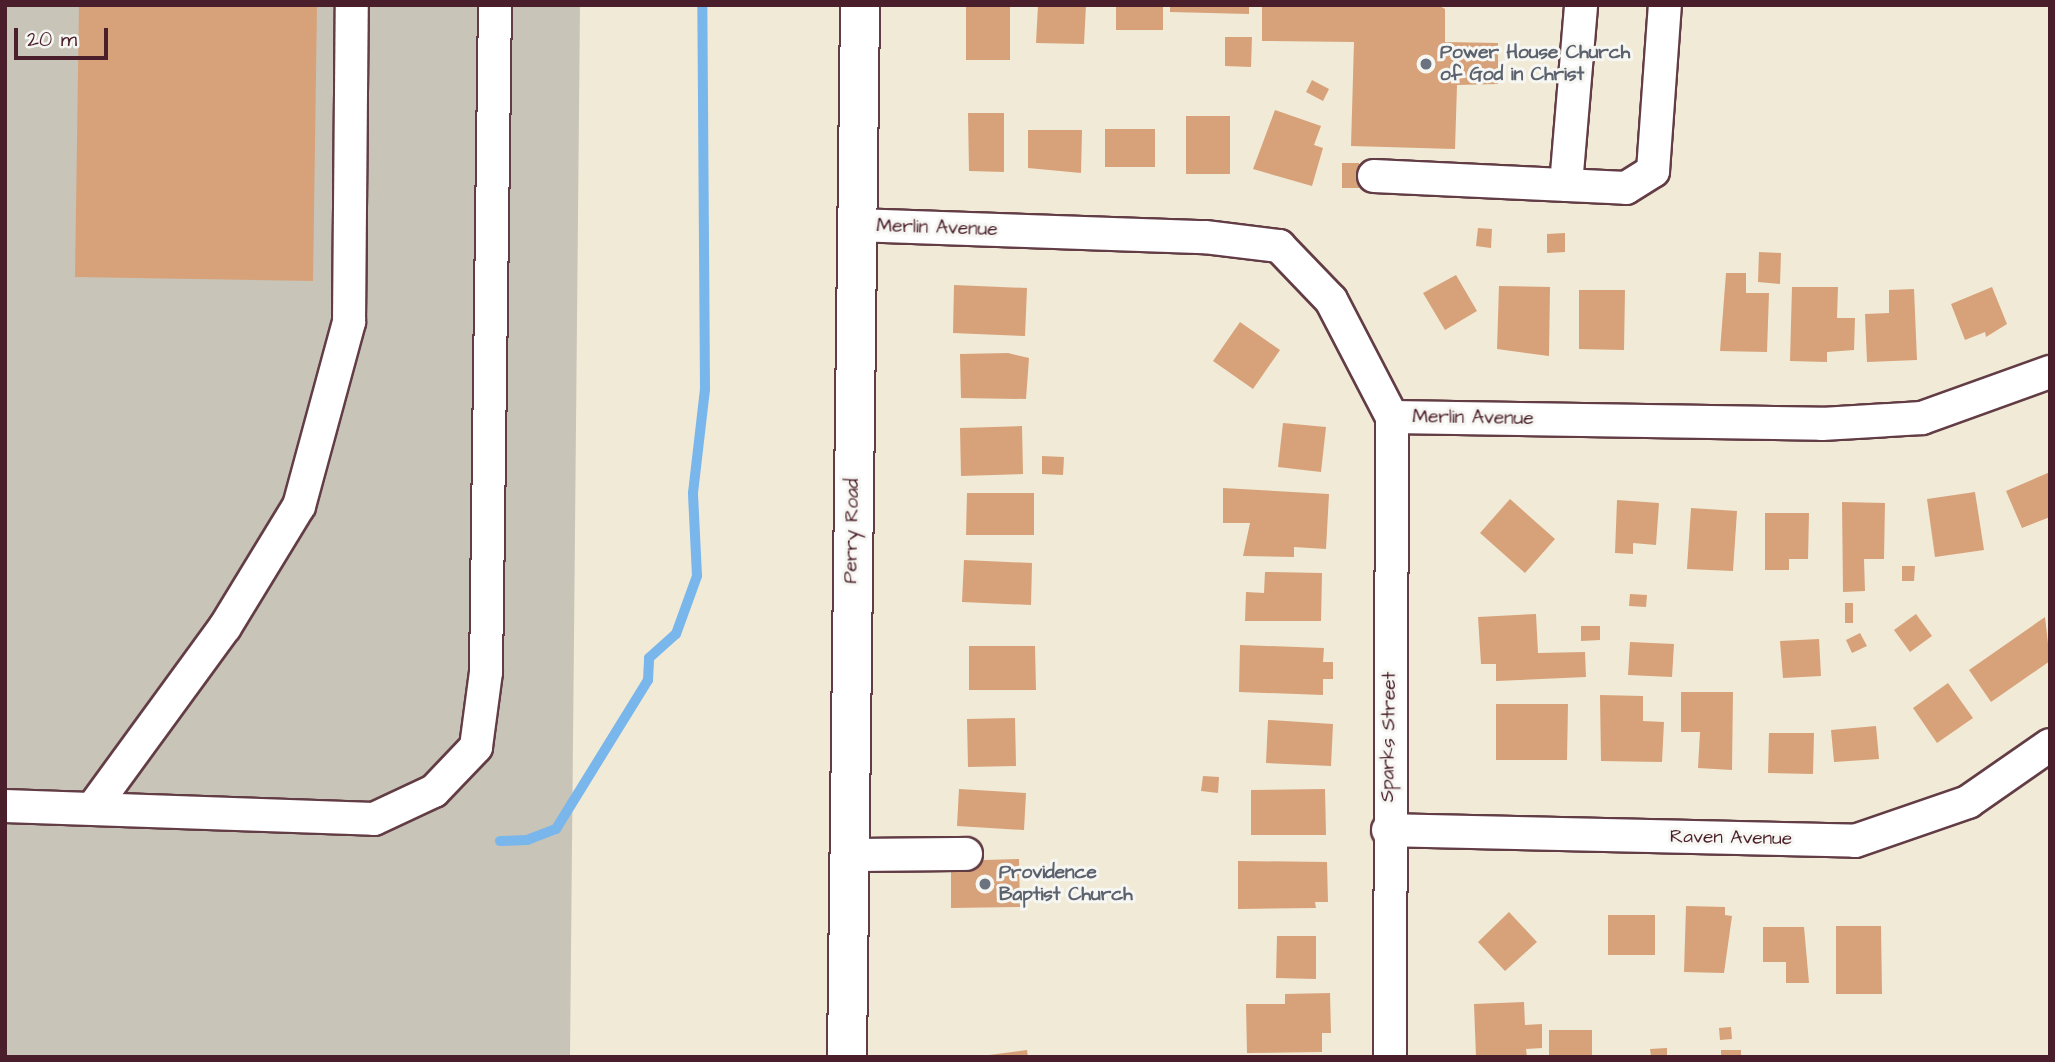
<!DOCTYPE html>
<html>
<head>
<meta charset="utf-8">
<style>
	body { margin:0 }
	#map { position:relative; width:2055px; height:1062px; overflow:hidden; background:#f1ead7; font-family:"Architects Daughter",sans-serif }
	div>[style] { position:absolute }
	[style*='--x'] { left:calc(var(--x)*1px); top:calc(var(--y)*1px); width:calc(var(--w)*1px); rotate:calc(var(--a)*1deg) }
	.industrial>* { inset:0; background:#c8c4b8 }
	.stream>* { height:10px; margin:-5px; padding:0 5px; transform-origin:5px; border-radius:5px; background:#78b6eb }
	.building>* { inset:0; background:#d7a279 }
	.roads { filter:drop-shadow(2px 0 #633d45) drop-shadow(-2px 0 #633d45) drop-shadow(0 2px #633d45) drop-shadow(0 -2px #633d45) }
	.minor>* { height:32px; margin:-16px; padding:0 16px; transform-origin:16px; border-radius:16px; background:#fff }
	.major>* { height:38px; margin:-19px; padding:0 19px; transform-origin:19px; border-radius:19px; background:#fff }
	.dots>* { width:19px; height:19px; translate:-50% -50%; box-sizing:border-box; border:4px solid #f6f6f2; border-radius:50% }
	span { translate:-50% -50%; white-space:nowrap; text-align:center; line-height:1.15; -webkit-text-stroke:6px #f6f6f2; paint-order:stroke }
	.worship-label { font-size:19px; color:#5b616d; font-weight:700 }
	.left { translate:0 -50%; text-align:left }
	.street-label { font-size:19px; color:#4a1f2b }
	.frame { position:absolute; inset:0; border:7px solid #4a1f2b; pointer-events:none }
	.scale { position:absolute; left:14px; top:28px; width:94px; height:32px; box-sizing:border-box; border:4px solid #4a1f2b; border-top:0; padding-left:9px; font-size:21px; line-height:24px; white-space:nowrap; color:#4a1f2b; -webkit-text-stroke:5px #f6f6f2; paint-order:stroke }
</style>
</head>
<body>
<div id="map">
	<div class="industrial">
		<div style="clip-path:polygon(5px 5px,580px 5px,570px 1057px,5px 1057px)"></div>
	</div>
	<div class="stream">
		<div style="--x:500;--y:841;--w:27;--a:-2"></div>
		<div style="--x:527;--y:840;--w:31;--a:-21"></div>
		<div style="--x:556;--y:829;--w:175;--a:-58.3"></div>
		<div style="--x:648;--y:680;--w:22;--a:-87"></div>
		<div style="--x:649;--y:658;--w:36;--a:-42"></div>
		<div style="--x:676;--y:634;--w:62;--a:-70.1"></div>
		<div style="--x:697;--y:576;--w:83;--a:-92.8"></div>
		<div style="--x:693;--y:493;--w:105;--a:-83.4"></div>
		<div style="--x:705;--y:389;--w:384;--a:-90.4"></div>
	</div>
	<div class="building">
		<div style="clip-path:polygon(79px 5px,317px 5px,313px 281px,75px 277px)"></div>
		<div style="clip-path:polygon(966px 5px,1010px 5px,1010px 60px,966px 60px)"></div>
		<div style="clip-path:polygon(1038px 5px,1086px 5px,1084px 44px,1036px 43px)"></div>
		<div style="clip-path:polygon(1116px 5px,1163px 5px,1163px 30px,1116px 30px)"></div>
		<div style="clip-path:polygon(1170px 5px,1249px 5px,1249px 14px,1170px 12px)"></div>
		<div style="clip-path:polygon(1438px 5px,1445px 9px,1445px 42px,1498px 43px,1498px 84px,1457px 85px,1455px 149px,1351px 146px,1354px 42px,1262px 41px,1262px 6px)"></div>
		<div style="clip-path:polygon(1225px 37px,1252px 37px,1251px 67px,1225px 66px)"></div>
		<div style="clip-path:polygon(1312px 80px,1329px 89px,1323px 101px,1306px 92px)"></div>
		<div style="clip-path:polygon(1275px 110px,1321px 126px,1314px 145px,1323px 148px,1312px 186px,1253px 169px)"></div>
		<div style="clip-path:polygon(968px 113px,1004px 113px,1004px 172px,969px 171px)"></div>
		<div style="clip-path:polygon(1186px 116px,1230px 116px,1230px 174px,1186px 174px)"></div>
		<div style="clip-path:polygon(1105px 129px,1155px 129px,1155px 167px,1105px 167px)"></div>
		<div style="clip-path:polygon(1028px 130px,1082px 130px,1081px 173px,1028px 168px)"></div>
		<div style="clip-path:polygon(1342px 163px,1359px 163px,1359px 188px,1342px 188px)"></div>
		<div style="clip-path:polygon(1478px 228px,1492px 229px,1491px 248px,1476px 246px)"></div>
		<div style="clip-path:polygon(1565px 233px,1565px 252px,1547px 253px,1547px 234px)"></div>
		<div style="clip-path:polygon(1759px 252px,1781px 253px,1780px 284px,1758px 282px)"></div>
		<div style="clip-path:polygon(1726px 273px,1746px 273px,1746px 293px,1769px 293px,1767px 352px,1720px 351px)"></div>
		<div style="clip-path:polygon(1456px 275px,1477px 311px,1445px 330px,1423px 293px)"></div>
		<div style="clip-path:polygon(954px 285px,1027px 288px,1025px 336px,953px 333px)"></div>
		<div style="clip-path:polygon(1499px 286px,1550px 287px,1549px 356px,1497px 349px)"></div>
		<div style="clip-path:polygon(1792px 287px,1838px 287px,1837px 318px,1855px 318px,1854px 350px,1827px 352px,1827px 362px,1790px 361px)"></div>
		<div style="clip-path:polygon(1992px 287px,2007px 324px,1986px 337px,1985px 332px,1965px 340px,1951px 304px)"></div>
		<div style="clip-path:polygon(1914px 289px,1917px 360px,1867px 362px,1865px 314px,1889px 313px,1889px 290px)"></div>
		<div style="clip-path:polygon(1579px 290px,1625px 290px,1624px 350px,1579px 349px)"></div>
		<div style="clip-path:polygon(1240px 322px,1280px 350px,1253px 389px,1213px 361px)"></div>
		<div style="clip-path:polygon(1008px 353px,1029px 358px,1026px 399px,961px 398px,960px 354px)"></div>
		<div style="clip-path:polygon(1283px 423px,1326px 427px,1321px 472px,1278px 467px)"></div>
		<div style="clip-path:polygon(1022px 426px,1023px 474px,961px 476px,960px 428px)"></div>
		<div style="clip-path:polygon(1042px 456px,1064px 457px,1063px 475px,1042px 474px)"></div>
		<div style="clip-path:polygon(2050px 472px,2050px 517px,2022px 528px,2006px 491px)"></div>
		<div style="clip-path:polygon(1223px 488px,1329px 494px,1326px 549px,1294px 547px,1294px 557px,1243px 556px,1250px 523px,1223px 523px)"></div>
		<div style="clip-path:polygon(1975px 492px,1984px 550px,1935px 557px,1927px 499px)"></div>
		<div style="clip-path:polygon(967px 493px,1034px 493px,1034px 535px,966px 535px)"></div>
		<div style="clip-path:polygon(1510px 499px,1555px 539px,1525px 573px,1480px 533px)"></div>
		<div style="clip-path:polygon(1617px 500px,1659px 503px,1656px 545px,1633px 543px,1633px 554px,1615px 553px)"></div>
		<div style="clip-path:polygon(1842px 502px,1885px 503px,1884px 559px,1864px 559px,1865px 591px,1843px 592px)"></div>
		<div style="clip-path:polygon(1691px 508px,1737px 511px,1733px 571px,1687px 569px)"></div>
		<div style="clip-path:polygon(1765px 513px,1809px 513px,1808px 559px,1789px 559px,1789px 570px,1765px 570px)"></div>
		<div style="clip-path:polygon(964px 560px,1032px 563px,1031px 605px,962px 602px)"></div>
		<div style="clip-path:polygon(1902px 566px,1915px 566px,1914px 581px,1902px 581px)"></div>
		<div style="clip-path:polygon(1265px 572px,1322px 573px,1321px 621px,1245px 621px,1246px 592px,1264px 593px)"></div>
		<div style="clip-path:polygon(1630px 594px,1647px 595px,1646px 607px,1629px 606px)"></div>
		<div style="clip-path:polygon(1845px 603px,1853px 603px,1853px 623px,1845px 623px)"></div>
		<div style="clip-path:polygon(1536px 614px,1538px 653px,1585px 652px,1586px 677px,1496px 681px,1496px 664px,1481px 664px,1478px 617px)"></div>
		<div style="clip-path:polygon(1916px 614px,1932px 636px,1910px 652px,1894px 630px)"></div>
		<div style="clip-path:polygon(2045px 617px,2050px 661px,1991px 702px,1969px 670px)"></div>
		<div style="clip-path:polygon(1581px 626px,1600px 626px,1600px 640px,1581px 641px)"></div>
		<div style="clip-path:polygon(1860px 633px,1867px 646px,1852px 653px,1846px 640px)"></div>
		<div style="clip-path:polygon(1819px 639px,1821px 676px,1783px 678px,1780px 641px)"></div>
		<div style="clip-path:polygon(1630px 642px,1674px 644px,1672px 677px,1628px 675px)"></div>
		<div style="clip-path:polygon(1240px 645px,1324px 648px,1323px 662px,1333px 662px,1333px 679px,1323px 679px,1323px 695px,1239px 692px)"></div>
		<div style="clip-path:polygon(969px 646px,1035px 646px,1036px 690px,969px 690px)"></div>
		<div style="clip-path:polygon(1948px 683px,1973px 718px,1937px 743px,1913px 708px)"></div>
		<div style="clip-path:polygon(1681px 692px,1733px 692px,1732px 770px,1698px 768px,1700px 732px,1681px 732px)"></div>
		<div style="clip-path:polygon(1600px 695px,1643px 696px,1643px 721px,1664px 722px,1662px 762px,1601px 761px)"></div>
		<div style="clip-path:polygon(1496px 704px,1568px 704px,1567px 760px,1496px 760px)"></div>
		<div style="clip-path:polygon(1015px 718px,1016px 766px,968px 767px,967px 719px)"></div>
		<div style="clip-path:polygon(1268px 720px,1333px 724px,1331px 766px,1266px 763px)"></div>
		<div style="clip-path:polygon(1876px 726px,1879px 759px,1834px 762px,1831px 730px)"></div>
		<div style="clip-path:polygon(1769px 733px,1814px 733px,1813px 774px,1768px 773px)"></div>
		<div style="clip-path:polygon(1203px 776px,1219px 777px,1218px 793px,1201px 791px)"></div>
		<div style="clip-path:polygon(959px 789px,1026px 793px,1024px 830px,957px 826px)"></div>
		<div style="clip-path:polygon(1325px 789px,1326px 835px,1251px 835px,1251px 790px)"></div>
		<div style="clip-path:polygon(1019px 859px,1020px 907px,951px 908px,951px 861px)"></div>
		<div style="clip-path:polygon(1238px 861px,1327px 862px,1328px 902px,1315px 902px,1316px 908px,1238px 909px)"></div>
		<div style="clip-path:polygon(1686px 906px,1725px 907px,1725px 915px,1732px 916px,1724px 973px,1684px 972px)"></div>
		<div style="clip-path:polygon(1509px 912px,1537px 942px,1505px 971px,1478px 942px)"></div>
		<div style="clip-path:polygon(1608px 915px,1655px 915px,1655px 955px,1608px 955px)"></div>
		<div style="clip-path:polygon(1836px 926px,1881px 926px,1882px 994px,1836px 994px)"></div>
		<div style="clip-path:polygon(1763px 927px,1804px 927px,1809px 983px,1786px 983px,1786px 962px,1763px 962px)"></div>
		<div style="clip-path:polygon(1277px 936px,1316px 936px,1316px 979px,1276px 978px)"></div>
		<div style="clip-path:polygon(1330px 993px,1331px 1033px,1322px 1033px,1322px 1052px,1247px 1053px,1246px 1004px,1285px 1004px,1285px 994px)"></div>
		<div style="clip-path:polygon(1524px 1002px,1525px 1025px,1542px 1024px,1542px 1048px,1526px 1049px,1527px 1057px,1476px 1057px,1474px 1004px)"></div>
		<div style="clip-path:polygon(1731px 1027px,1732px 1039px,1720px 1040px,1719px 1028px)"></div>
		<div style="clip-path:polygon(1549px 1030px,1592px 1030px,1592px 1057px,1549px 1057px)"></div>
		<div style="clip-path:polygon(1667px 1048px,1667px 1057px,1651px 1057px,1650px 1049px)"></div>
		<div style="clip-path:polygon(1027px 1050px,1028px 1057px,989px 1057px,989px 1055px)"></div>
		<div style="clip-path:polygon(1721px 1050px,1741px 1050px,1741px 1057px,1721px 1057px)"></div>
	</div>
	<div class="roads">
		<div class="minor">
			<div style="--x:1374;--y:176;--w:252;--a:2.7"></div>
			<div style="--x:1626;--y:188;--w:32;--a:-32"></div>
			<div style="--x:1653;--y:171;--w:166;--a:-85.9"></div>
			<div style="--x:1566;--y:185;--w:181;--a:-85.2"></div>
			<div style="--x:855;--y:225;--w:350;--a:2"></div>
			<div style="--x:1205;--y:237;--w:75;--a:6.9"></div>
			<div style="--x:1279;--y:246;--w:75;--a:46.1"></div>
			<div style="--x:1331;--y:300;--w:132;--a:62.5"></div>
			<div style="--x:1392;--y:417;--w:430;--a:0.9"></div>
			<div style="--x:1822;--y:424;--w:100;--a:-3.4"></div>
			<div style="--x:1922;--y:418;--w:136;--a:-19.8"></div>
			<div style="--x:95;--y:805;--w:220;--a:-53.9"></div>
			<div style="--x:225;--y:627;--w:142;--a:-58.6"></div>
			<div style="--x:299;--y:506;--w:191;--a:-74.8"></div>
			<div style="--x:349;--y:322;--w:317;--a:-89.5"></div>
			<div style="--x:5;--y:806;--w:369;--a:2"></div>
			<div style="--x:374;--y:819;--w:66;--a:-25"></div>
			<div style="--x:434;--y:791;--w:61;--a:-46.3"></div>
			<div style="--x:476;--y:747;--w:76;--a:-82.4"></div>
			<div style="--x:486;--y:672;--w:667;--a:-89.23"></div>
			<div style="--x:1388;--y:830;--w:467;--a:1.3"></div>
			<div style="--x:1855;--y:841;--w:120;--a:-19"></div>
			<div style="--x:1968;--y:802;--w:100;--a:-34.8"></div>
			<div style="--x:848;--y:855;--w:118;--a:-0.5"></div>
			<div style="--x:1390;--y:1057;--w:640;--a:-89.82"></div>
		</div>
		<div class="major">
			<div style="--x:847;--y:1057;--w:1052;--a:-89.29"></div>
		</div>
	</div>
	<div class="dots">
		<div style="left:1426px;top:64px;background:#6b7280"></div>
		<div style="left:985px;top:884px;background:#6b7280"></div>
	</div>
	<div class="worship-label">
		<span class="left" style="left:1440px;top:64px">Power House Church<br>of God in Christ</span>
		<span class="left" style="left:999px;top:884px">Providence<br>Baptist Church</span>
	</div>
	<div class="street-label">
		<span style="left:937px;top:228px;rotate:2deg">Merlin Avenue</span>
		<span style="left:1473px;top:418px;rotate:1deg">Merlin Avenue</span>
		<span style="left:852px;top:531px;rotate:-89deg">Perry Road</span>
		<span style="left:1389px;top:737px;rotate:-89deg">Sparks Street</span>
		<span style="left:1731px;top:838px;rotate:1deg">Raven Avenue</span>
	</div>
	<div class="frame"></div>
	<div class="scale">20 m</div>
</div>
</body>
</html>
